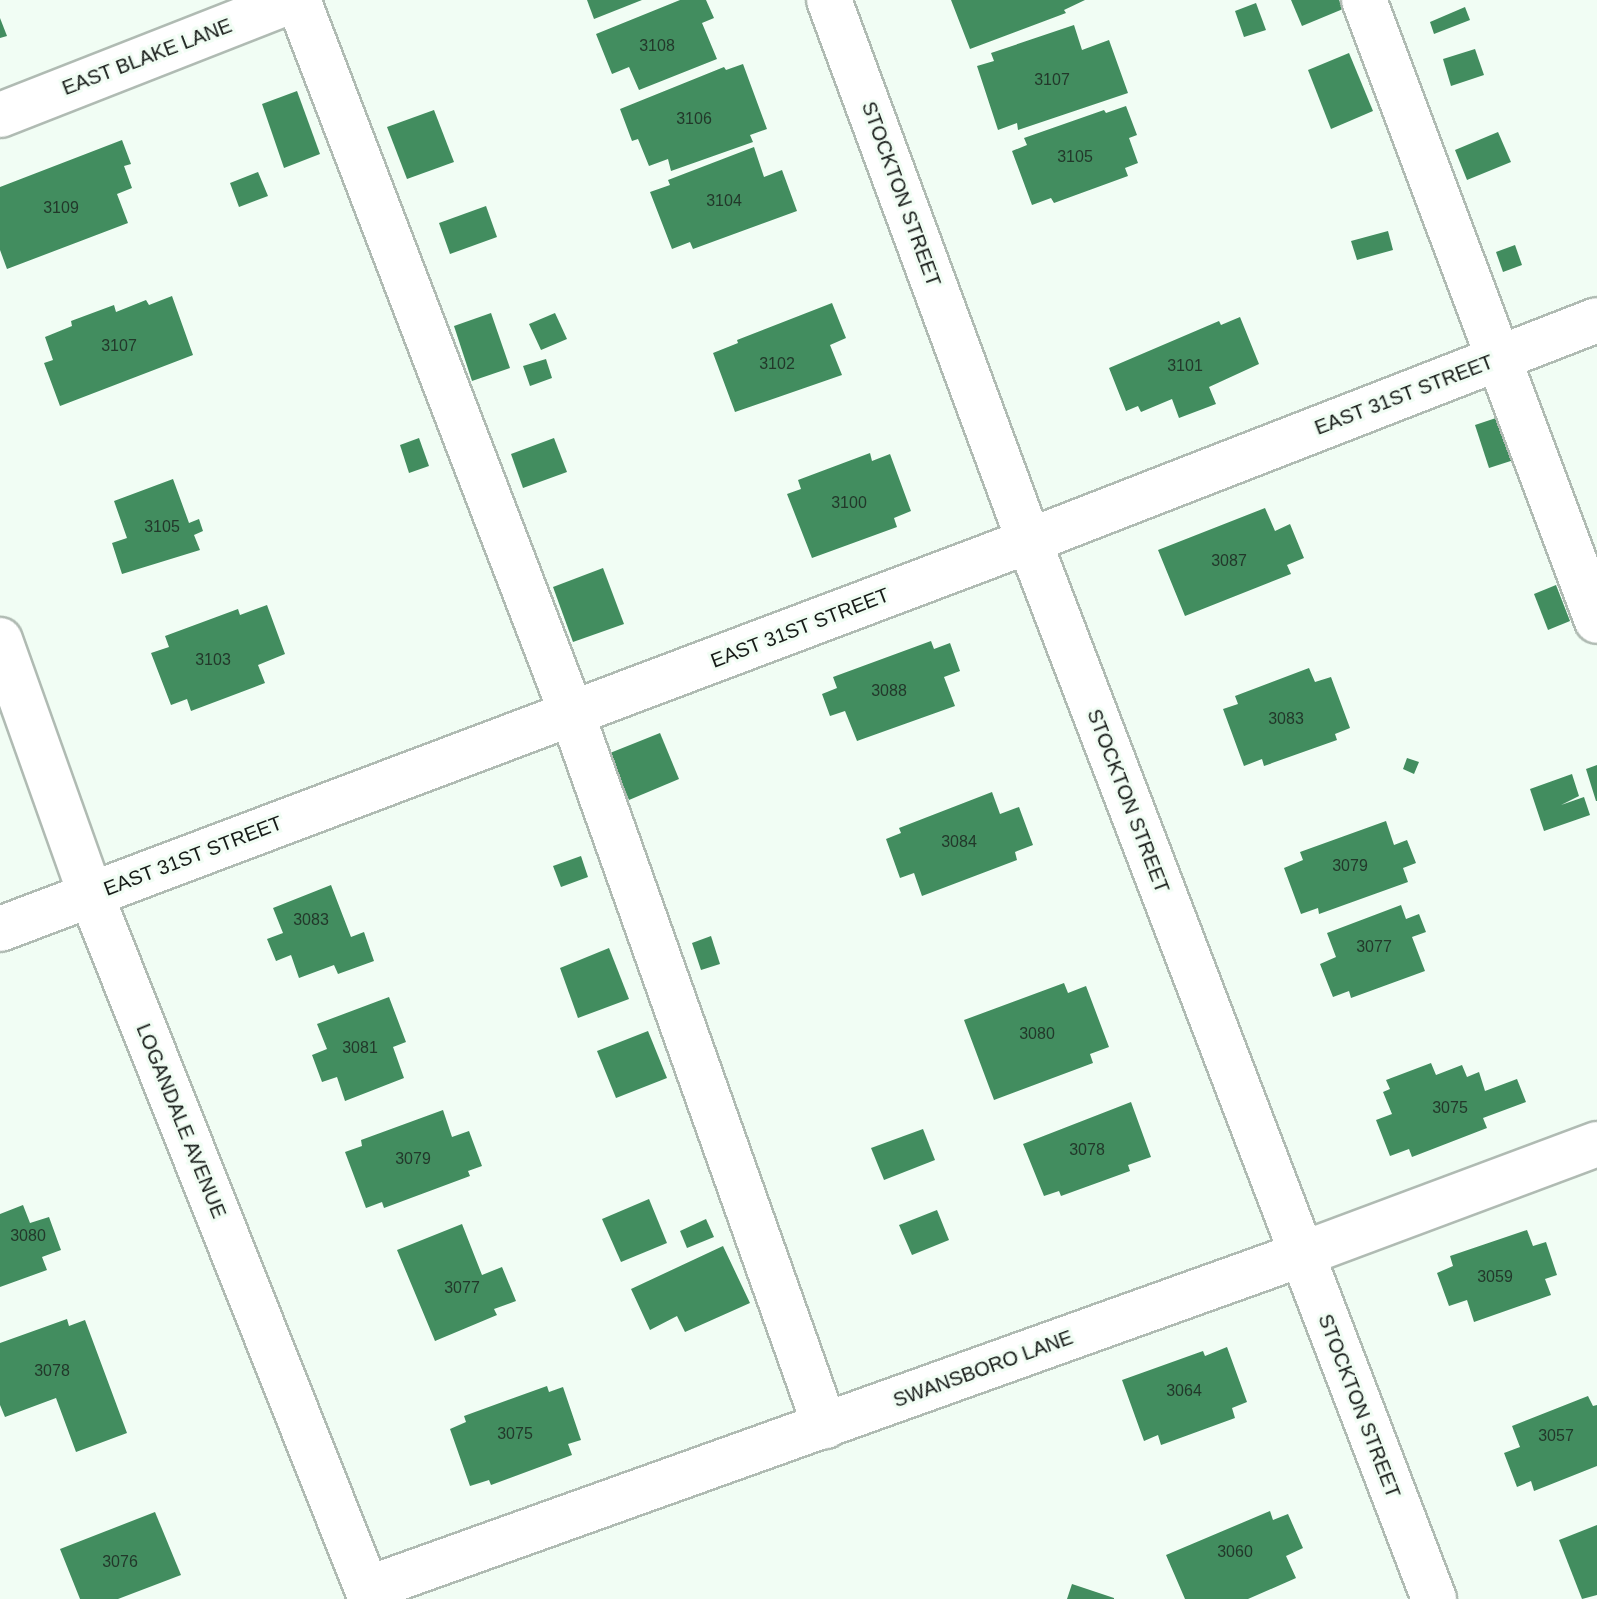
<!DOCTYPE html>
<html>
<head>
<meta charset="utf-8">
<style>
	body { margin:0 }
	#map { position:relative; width:1597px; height:1599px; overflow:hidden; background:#f1fdf4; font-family:Arial,sans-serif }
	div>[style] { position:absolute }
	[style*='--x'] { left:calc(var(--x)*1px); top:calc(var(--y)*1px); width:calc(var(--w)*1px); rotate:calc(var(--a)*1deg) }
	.building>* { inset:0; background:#428d5f }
	.roads { filter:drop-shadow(2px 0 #b0bbb3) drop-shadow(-2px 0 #b0bbb3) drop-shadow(0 2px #b0bbb3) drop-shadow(0 -2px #b0bbb3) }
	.minor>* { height:44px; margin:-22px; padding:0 22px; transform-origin:22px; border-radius:22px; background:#fff }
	span { translate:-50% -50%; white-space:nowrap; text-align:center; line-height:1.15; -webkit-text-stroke:6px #f1fdf4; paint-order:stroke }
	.number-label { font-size:16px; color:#22382a }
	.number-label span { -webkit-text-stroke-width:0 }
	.street-label { font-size:20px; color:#171b18 }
</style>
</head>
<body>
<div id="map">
	<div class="building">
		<div style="clip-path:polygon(587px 0,642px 0,594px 19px)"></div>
		<div style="clip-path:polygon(680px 0,706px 0,714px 18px,702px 23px,717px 59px,639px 90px,629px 67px,612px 74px,596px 34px)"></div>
		<div style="clip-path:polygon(951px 0,1085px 0,1064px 10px,1066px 13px,970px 49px)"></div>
		<div style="clip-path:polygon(1291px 0,1339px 0,1343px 9px,1302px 26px)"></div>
		<div style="clip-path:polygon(1256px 3px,1266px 30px,1244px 37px,1235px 11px)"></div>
		<div style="clip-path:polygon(1465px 7px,1470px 20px,1434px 34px,1430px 22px)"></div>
		<div style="clip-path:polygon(0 18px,7px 36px,0 38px)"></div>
		<div style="clip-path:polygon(1074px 25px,1082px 50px,1109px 40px,1128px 93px,1018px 130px,1017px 123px,998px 130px,977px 66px,994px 61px,991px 53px)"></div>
		<div style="clip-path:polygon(1475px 49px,1484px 75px,1451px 86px,1443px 59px)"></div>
		<div style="clip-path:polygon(1349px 53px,1373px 111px,1331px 129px,1308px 70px)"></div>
		<div style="clip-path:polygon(743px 64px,767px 129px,750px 135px,753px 142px,671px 171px,668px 159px,649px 166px,638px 139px,632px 141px,620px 109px,724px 67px,726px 70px)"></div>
		<div style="clip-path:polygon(297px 91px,320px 154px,284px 168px,262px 104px)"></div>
		<div style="clip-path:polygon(1126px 106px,1137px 135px,1129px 138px,1138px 163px,1125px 168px,1128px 176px,1054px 203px,1051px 198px,1032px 205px,1012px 151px,1027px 145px,1024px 138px,1104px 110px,1106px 113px)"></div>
		<div style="clip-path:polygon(434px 110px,454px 162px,407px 179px,387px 127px)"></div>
		<div style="clip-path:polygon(1498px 132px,1511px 162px,1467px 180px,1455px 150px)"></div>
		<div style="clip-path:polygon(122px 140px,131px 164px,124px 166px,132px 188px,117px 194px,128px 223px,7px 269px,0 250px,0 187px)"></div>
		<div style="clip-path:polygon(754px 147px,764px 177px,782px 170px,797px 211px,693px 249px,690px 242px,672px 249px,650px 192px,670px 185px,668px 180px)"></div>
		<div style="clip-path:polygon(258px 172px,268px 196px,239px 207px,230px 183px)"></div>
		<div style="clip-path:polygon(486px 206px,497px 237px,450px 254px,439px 223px)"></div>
		<div style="clip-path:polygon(1388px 231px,1393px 250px,1357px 260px,1351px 241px)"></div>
		<div style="clip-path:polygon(1515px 245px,1522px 265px,1503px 272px,1496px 252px)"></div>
		<div style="clip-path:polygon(172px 296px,193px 355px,60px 406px,44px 363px,53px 360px,45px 337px,72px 326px,71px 321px,114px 305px,116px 312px,146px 300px,149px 305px)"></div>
		<div style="clip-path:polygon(832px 303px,846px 338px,830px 345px,842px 375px,735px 412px,713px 353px,738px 343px,737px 340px)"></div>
		<div style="clip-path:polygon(491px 313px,510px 368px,472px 381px,454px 326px)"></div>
		<div style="clip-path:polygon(555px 313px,567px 339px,541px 350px,529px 324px)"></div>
		<div style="clip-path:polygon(1240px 317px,1259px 364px,1209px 387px,1216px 404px,1179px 418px,1172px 399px,1141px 412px,1138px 406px,1126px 411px,1109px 368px,1219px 321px,1221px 325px)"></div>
		<div style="clip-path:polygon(546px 359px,552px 378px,530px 386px,523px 366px)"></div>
		<div style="clip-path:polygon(1505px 415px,1520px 458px,1489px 468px,1475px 425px)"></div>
		<div style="clip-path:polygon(419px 438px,429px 466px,409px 473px,400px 445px)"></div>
		<div style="clip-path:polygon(554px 438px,567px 472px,523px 488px,511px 454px)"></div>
		<div style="clip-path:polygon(870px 453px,872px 461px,890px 454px,911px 511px,894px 518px,897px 527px,812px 558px,787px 494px,801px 489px,798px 480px)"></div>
		<div style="clip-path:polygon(173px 479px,189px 523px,199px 519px,203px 531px,194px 535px,200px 550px,122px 574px,112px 543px,127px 538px,114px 501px)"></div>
		<div style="clip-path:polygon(1265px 508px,1275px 531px,1290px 524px,1304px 558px,1287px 565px,1291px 574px,1185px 616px,1158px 550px)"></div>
		<div style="clip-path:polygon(603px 568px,624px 624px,573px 642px,553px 587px)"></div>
		<div style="clip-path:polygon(1556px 585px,1570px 621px,1548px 630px,1534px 594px)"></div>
		<div style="clip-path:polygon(267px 605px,285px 654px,258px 665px,265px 683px,191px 711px,187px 699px,171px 705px,151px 653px,169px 647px,165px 636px,238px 609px,240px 615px)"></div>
		<div style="clip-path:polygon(931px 641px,934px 649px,950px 643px,960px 671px,944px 677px,955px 706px,857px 741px,845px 711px,830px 716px,822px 694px,837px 688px,833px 677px)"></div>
		<div style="clip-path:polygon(1309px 668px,1315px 682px,1331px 677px,1350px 728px,1335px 734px,1337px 740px,1264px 766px,1262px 759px,1244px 766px,1223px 709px,1238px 704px,1235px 696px)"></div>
		<div style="clip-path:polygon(660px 733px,679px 779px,629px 800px,610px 753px)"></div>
		<div style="clip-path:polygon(1407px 758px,1419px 762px,1414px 774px,1403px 769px)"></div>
		<div style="clip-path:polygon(1597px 765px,1597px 801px,1596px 801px,1586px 769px)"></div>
		<div style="clip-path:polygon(1572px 774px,1579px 796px,1561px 805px,1584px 797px,1590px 815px,1544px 831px,1530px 789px)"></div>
		<div style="clip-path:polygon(992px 792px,1000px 814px,1019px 807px,1033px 845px,1015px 852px,1017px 860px,922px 896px,914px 873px,900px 878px,886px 839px,901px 833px,899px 828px)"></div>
		<div style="clip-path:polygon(1386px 821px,1394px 845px,1407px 840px,1416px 863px,1403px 868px,1408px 882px,1319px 914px,1318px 908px,1301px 914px,1284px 868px,1303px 860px,1300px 852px)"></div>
		<div style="clip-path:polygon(581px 856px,588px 877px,561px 887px,553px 866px)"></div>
		<div style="clip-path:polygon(331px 885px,351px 937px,364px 932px,374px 961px,338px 974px,334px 965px,299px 978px,291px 955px,276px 961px,267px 939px,283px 933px,273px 908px)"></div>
		<div style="clip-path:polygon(1401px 905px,1406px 919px,1419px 914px,1426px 932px,1412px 937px,1425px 971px,1351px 998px,1349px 991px,1333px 997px,1320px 964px,1336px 957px,1327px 933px)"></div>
		<div style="clip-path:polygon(711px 936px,720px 964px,701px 970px,692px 943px)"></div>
		<div style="clip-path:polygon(609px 948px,629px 999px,578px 1018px,560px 968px)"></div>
		<div style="clip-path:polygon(1064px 983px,1068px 993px,1086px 986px,1109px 1047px,1090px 1054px,1093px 1063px,994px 1100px,964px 1020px)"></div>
		<div style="clip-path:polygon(389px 997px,406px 1042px,393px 1047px,404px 1078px,345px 1101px,337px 1077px,322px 1082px,312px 1055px,327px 1049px,317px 1024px)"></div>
		<div style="clip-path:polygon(648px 1031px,667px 1078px,616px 1098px,597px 1051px)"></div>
		<div style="clip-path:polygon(1431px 1063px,1436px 1075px,1462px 1065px,1467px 1077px,1479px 1072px,1485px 1091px,1517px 1079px,1526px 1102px,1483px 1118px,1487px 1128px,1412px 1157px,1409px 1149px,1390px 1156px,1376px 1120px,1392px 1114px,1383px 1092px,1390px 1089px,1386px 1080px)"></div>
		<div style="clip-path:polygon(1131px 1102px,1151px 1157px,1128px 1165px,1130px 1171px,1061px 1196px,1059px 1191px,1044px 1196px,1023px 1144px)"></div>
		<div style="clip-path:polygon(443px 1110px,452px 1137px,469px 1131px,482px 1166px,468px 1171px,470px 1176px,384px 1208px,382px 1202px,366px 1208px,345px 1152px,362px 1146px,361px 1140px)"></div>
		<div style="clip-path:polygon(923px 1129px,935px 1160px,884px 1180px,871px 1148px)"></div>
		<div style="clip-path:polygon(649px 1199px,667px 1243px,621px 1262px,602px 1219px)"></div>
		<div style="clip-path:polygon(23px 1205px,30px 1223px,49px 1217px,61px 1250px,42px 1257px,47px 1270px,0 1287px,0 1214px)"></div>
		<div style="clip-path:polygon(937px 1210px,949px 1240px,912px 1255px,899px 1225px)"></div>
		<div style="clip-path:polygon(706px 1219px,714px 1237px,687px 1248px,680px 1231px)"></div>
		<div style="clip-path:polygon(462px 1224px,482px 1275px,502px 1267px,516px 1301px,494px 1309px,497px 1315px,435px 1341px,397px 1250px)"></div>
		<div style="clip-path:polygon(1527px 1230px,1533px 1246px,1546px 1242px,1557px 1275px,1545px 1279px,1551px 1295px,1474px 1322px,1467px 1300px,1449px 1306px,1437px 1273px,1453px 1266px,1450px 1256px)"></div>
		<div style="clip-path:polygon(723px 1246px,750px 1303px,685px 1332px,677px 1316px,650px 1330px,631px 1289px)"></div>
		<div style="clip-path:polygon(67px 1319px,69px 1326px,85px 1320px,127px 1433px,76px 1452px,56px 1398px,5px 1417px,0 1405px,0 1343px)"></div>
		<div style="clip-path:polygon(1227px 1347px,1247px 1402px,1232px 1408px,1235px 1418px,1161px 1445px,1158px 1435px,1144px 1441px,1122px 1380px,1203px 1351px,1205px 1356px)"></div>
		<div style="clip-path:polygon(547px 1386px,549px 1392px,563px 1387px,581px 1440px,568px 1444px,572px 1455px,491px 1485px,489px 1480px,470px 1486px,450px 1429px,466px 1422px,464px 1416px)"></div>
		<div style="clip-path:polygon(1588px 1396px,1593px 1406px,1597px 1405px,1597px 1466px,1534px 1491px,1531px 1481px,1517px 1487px,1504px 1453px,1520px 1447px,1512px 1426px)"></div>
		<div style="clip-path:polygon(1270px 1511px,1273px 1520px,1288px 1514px,1303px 1548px,1286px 1556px,1296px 1578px,1248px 1599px,1185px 1599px,1166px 1555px)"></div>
		<div style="clip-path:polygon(155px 1512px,181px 1575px,118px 1599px,80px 1599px,60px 1549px)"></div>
		<div style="clip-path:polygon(1597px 1525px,1597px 1595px,1582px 1599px,1559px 1540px)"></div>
		<div style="clip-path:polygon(1072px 1584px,1114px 1598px,1114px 1599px,1067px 1599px)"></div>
	</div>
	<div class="roads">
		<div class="minor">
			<div style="--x:298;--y:0;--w:765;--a:69.01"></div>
			<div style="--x:572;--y:714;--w:756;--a:70.44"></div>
			<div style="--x:829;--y:0;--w:577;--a:69.71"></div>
			<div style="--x:1029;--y:541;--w:1133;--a:69.05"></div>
			<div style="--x:1364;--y:0;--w:663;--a:69.43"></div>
			<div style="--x:0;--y:115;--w:315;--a:-21.4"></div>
			<div style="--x:0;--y:640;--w:271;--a:70.4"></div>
			<div style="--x:91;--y:895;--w:758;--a:68.31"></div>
			<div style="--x:0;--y:929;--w:1100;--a:-20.66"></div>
			<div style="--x:1029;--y:541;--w:609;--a:-21.26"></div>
			<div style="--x:367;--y:1589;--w:991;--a:-19.7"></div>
			<div style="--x:1300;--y:1255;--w:317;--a:-20.5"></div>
		</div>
	</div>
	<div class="number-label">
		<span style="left:657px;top:46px">3108</span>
		<span style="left:1052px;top:80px">3107</span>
		<span style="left:694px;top:119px">3106</span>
		<span style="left:1075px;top:157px">3105</span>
		<span style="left:724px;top:201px">3104</span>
		<span style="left:61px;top:208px">3109</span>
		<span style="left:119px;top:346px">3107</span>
		<span style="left:777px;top:364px">3102</span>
		<span style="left:1185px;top:366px">3101</span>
		<span style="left:849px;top:503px">3100</span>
		<span style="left:162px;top:527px">3105</span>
		<span style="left:1229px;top:561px">3087</span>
		<span style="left:213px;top:660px">3103</span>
		<span style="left:889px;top:691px">3088</span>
		<span style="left:1286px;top:719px">3083</span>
		<span style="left:959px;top:842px">3084</span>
		<span style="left:1350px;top:866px">3079</span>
		<span style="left:311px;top:920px">3083</span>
		<span style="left:1374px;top:947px">3077</span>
		<span style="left:1037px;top:1034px">3080</span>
		<span style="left:360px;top:1048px">3081</span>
		<span style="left:1450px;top:1108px">3075</span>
		<span style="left:1087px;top:1150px">3078</span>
		<span style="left:413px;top:1159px">3079</span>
		<span style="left:28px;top:1236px">3080</span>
		<span style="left:1495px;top:1277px">3059</span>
		<span style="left:462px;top:1288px">3077</span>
		<span style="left:52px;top:1371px">3078</span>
		<span style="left:1184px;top:1391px">3064</span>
		<span style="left:515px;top:1434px">3075</span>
		<span style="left:1556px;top:1436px">3057</span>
		<span style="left:1235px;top:1552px">3060</span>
		<span style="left:120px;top:1562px">3076</span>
	</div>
	<div class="street-label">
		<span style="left:147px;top:57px;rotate:-21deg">EAST BLAKE LANE</span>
		<span style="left:901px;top:194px;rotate:70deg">STOCKTON STREET</span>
		<span style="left:1404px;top:395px;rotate:-21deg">EAST 31ST STREET</span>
		<span style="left:800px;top:628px;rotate:-21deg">EAST 31ST STREET</span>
		<span style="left:1128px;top:801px;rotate:69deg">STOCKTON STREET</span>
		<span style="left:193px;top:856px;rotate:-21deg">EAST 31ST STREET</span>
		<span style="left:181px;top:1121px;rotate:68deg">LOGANDALE AVENUE</span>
		<span style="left:983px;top:1369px;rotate:-20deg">SWANSBORO LANE</span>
		<span style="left:1359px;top:1406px;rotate:69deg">STOCKTON STREET</span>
	</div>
</div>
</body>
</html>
